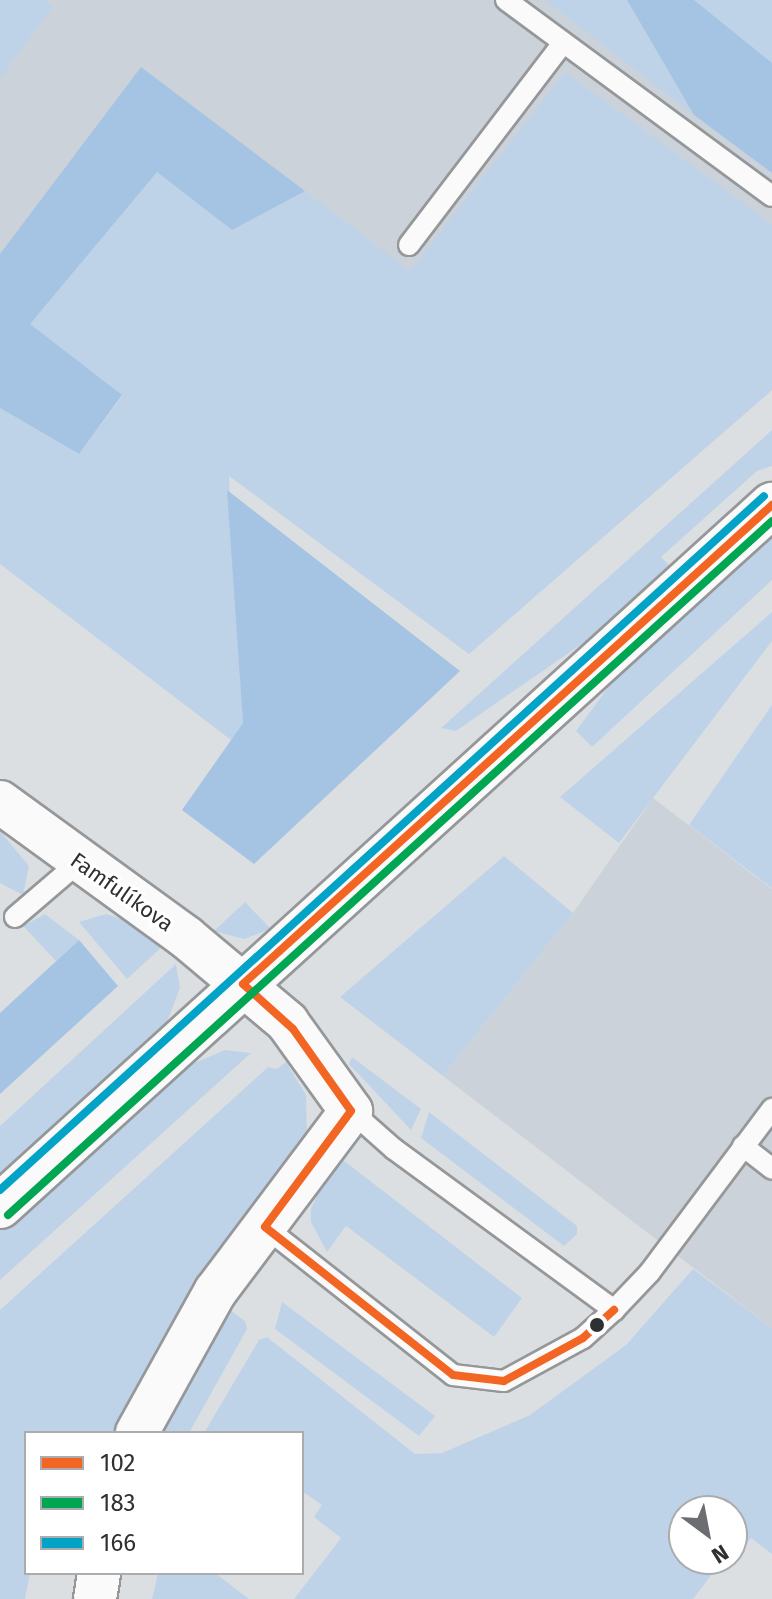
<!DOCTYPE html>
<html>
<head>
<meta charset="utf-8">
<style>
	body { margin:0 }
	#map { position:relative; width:772px; height:1599px; overflow:hidden; background:#dcdfe2; font-family:"Fira Sans",sans-serif }
	div>[style] { position:absolute }
	[style*='--x'] { left:calc(var(--x)*1px); top:calc(var(--y)*1px); width:calc(var(--w)*1px); rotate:calc(var(--a)*1deg) }
	.built>* { inset:0; background:#cbd2d9 }
	.green>* { inset:0; background:#bfd3e8 }
	.forest>* { inset:0; background:#a5c4e3 }
	.roads { filter:drop-shadow(2px 0 #959799) drop-shadow(-2px 0 #959799) drop-shadow(0 2px #959799) drop-shadow(0 -2px #959799) }
	.service>* { height:20px; margin:-10px; padding:0 10px; transform-origin:10px; border-radius:10px; background:#fafafb }
	.minor>* { height:42px; margin:-21px; padding:0 21px; transform-origin:21px; border-radius:21px; background:#fafafb }
	.tertiary>* { height:44px; margin:-22px; padding:0 22px; transform-origin:22px; border-radius:22px; background:#fafafb }
	.bus-1>* { height:8px; margin:-4px; padding:0 4px; transform-origin:4px; border-radius:4px; background:#f26522 }
	.bus-2>* { height:8px; margin:-4px; padding:0 4px; transform-origin:4px; border-radius:4px; background:#00a651 }
	.bus-3>* { height:8px; margin:-4px; padding:0 4px; transform-origin:4px; border-radius:4px; background:#02a3c6 }
	.dots>* { width:22px; height:22px; translate:-50% -50%; box-sizing:border-box; border:4px solid #fff; border-radius:50% }
	span { translate:-50% -50%; white-space:nowrap; text-align:center; line-height:1.15; -webkit-text-stroke:6px #fff; paint-order:stroke }
	.street-label { font-size:22px; color:#2e3032 }
	.legend { position:absolute; left:24px; top:1431px; width:280px; height:144px; box-sizing:border-box; background:#fff; border:2px solid #abacad; margin:0; padding:10px 14px; list-style:none; font-size:24px; color:#2e3032 }
	.legend li { display:flex; align-items:center; gap:16px; height:40px }
	.legend b { width:40px; border:2px solid #abacad }
	.north { position:absolute; left:668px; top:1495px; width:80px; height:80px; box-sizing:border-box; background:#fff; border:2px solid #abacad; border-radius:50%; rotate:148deg; font-size:22px; font-weight:700; line-height:32px; text-align:center; color:#2e3032 }
	.north::after { content:''; display:block; margin:auto; width:28px; height:36px; background:#6b6d70; clip-path:polygon(50% 0,100% 100%,50% 72%,0 100%) }
</style>
</head>
<body>
<div id="map">
	<div class="built">
		<div style="clip-path:polygon(0 0,772px 0,772px 390px,469px 654px,50px 341px,0 355px)"></div>
		<div style="clip-path:polygon(653px 798px,772px 889px,772px 1328px,443px 1076px,573px 913px)"></div>
	</div>
	<div class="green">
		<div style="clip-path:polygon(0 0,44px 0,53px 7px,0 79px)"></div>
		<div style="clip-path:polygon(545px 0,627px 0,694px 115px)"></div>
		<div style="clip-path:polygon(694px 0,772px 0,772px 63px)"></div>
		<div style="clip-path:polygon(565px 72px,772px 224px,772px 390px,469px 654px,229px 476px,243px 723px,231px 740px,0 564px,0 408px,79px 454px,122px 396px,30px 324px,157px 172px,232px 230px,305px 191px,410px 271px)"></div>
		<div style="clip-path:polygon(772px 430px,772px 466px,757px 471px,661px 557px,671px 567px,599px 632px,456px 731px,441px 728px)"></div>
		<div style="clip-path:polygon(772px 534px,772px 580px,592px 747px,576px 731px,621px 670px)"></div>
		<div style="clip-path:polygon(772px 612px,772px 641px,619px 843px,560px 797px)"></div>
		<div style="clip-path:polygon(772px 705px,772px 888px,689px 825px)"></div>
		<div style="clip-path:polygon(0 831px,29px 866px,23px 895px,0 883px)"></div>
		<div style="clip-path:polygon(504px 856px,573px 913px,443px 1076px,340px 997px)"></div>
		<div style="clip-path:polygon(245px 902px,271px 929px,244px 939px,214px 931px)"></div>
		<div style="clip-path:polygon(45px 914px,79px 940px,56px 961px,23px 926px)"></div>
		<div style="clip-path:polygon(106px 914px,128px 921px,163px 946px,127px 979px,79px 922px)"></div>
		<div style="clip-path:polygon(176px 964px,180px 988px,167px 1022px,0 1175px,0 1126px)"></div>
		<div style="clip-path:polygon(225px 1050px,251px 1053px,0 1280px,0 1229px,173px 1072px)"></div>
		<div style="clip-path:polygon(352px 1057px,421px 1109px,411px 1130px,349px 1064px)"></div>
		<div style="clip-path:polygon(286px 1062px,306px 1095px,307px 1140px,184px 1307px,117px 1433px,26px 1433px,30px 1573px,25px 1599px,0 1599px,0 1310px,268px 1067px,277px 1069px)"></div>
		<div style="clip-path:polygon(429px 1112px,577px 1226px,577px 1234px,564px 1246px,421px 1138px)"></div>
		<div style="clip-path:polygon(343px 1160px,522px 1298px,494px 1337px,346px 1226px,327px 1252px,311px 1222px,311px 1209px,328px 1171px)"></div>
		<div style="clip-path:polygon(evenodd,693px 1269px,772px 1328px,772px 1554px,751px 1538px,729px 1566px,722px 1561px,693px 1599px,294px 1599px,341px 1538px,314px 1517px,322px 1505px,302px 1491px,302px 1433px,204px 1433px,259px 1340px,267px 1337px,415px 1454px,442px 1453px,530px 1415px,626px 1345px,693px 1269px,684px 1511px,732px 1511px,732px 1559px,684px 1559px,684px 1511px)"></div>
		<div style="clip-path:polygon(282px 1302px,435px 1416px,419px 1436px,275px 1329px)"></div>
		<div style="clip-path:polygon(226px 1307px,245px 1321px,247px 1329px,189px 1433px,154px 1433px)"></div>
		<div style="clip-path:polygon(158px 1573px,215px 1573px,249px 1599px,152px 1599px)"></div>
	</div>
	<div class="forest">
		<div style="clip-path:polygon(627px 0,694px 0,772px 63px,772px 173px,694px 115px)"></div>
		<div style="clip-path:polygon(141px 67px,305px 191px,232px 230px,157px 172px,30px 324px,122px 395px,79px 454px,0 408px,0 254px)"></div>
		<div style="clip-path:polygon(227px 490px,460px 671px,254px 864px,182px 810px,243px 723px)"></div>
		<div style="clip-path:polygon(79px 940px,118px 986px,0 1094px,0 1013px)"></div>
	</div>
	<div class="roads">
		<div class="service">
			<div style="--x:506;--y:0;--w:330;--a:36.4"></div>
			<div style="--x:409;--y:245;--w:254;--a:-52.7"></div>
			<div style="--x:15;--y:917;--w:83;--a:-40.6"></div>
			<div style="--x:351;--y:1111;--w:57;--a:41.5"></div>
			<div style="--x:394;--y:1149;--w:273;--a:36.2"></div>
			<div style="--x:743;--y:1146;--w:37;--a:38"></div>
			<div style="--x:265;--y:1227;--w:239;--a:38.2"></div>
			<div style="--x:453;--y:1375;--w:51;--a:6.7"></div>
			<div style="--x:504;--y:1381;--w:90;--a:-28.6"></div>
			<div style="--x:583;--y:1338;--w:42;--a:-42.1"></div>
			<div style="--x:614;--y:1310;--w:52;--a:-46.5"></div>
			<div style="--x:650;--y:1272;--w:204;--a:-53.2"></div>
		</div>
		<div class="minor">
			<div style="--x:0;--y:802;--w:231;--a:36"></div>
			<div style="--x:187;--y:938;--w:131;--a:40"></div>
			<div style="--x:287;--y:1022;--w:110;--a:54.3"></div>
			<div style="--x:351;--y:1111;--w:226;--a:126.9"></div>
			<div style="--x:215;--y:1292;--w:161;--a:119"></div>
			<div style="--x:95;--y:1599;--w:26;--a:-81"></div>
		</div>
		<div class="tertiary">
			<div style="--x:0;--y:1206;--w:1043;--a:-42.24"></div>
		</div>
	</div>
	<div class="bus-1">
		<div style="--x:243;--y:984;--w:67;--a:42"></div>
		<div style="--x:293;--y:1029;--w:100;--a:54.7"></div>
		<div style="--x:351;--y:1111;--w:144;--a:126.6"></div>
		<div style="--x:265;--y:1227;--w:239;--a:38.2"></div>
		<div style="--x:453;--y:1375;--w:51;--a:6.7"></div>
		<div style="--x:504;--y:1381;--w:90;--a:-28.6"></div>
		<div style="--x:583;--y:1338;--w:42;--a:-42.1"></div>
		<div style="--x:243;--y:984;--w:714;--a:-42.16"></div>
	</div>
	<div class="bus-2">
		<div style="--x:8;--y:1215;--w:1032;--a:-42.25"></div>
	</div>
	<div class="bus-3">
		<div style="--x:0;--y:1190;--w:1032;--a:-42.25"></div>
	</div>
	<div class="dots">
		<div style="left:597px;top:1325px;background:#2e3032"></div>
	</div>
	<div class="street-label">
		<span style="left:122px;top:892px;rotate:35deg">Famfulíkova</span>
	</div>
	<ul class="legend">
	<li><b style="height:10px;background:#f26522"></b>102</li>
	<li><b style="height:10px;background:#00a651"></b>183</li>
	<li><b style="height:10px;background:#02a3c6"></b>166</li>
	</ul>
	<div class="north">N</div>
</div>
</body>
</html>
